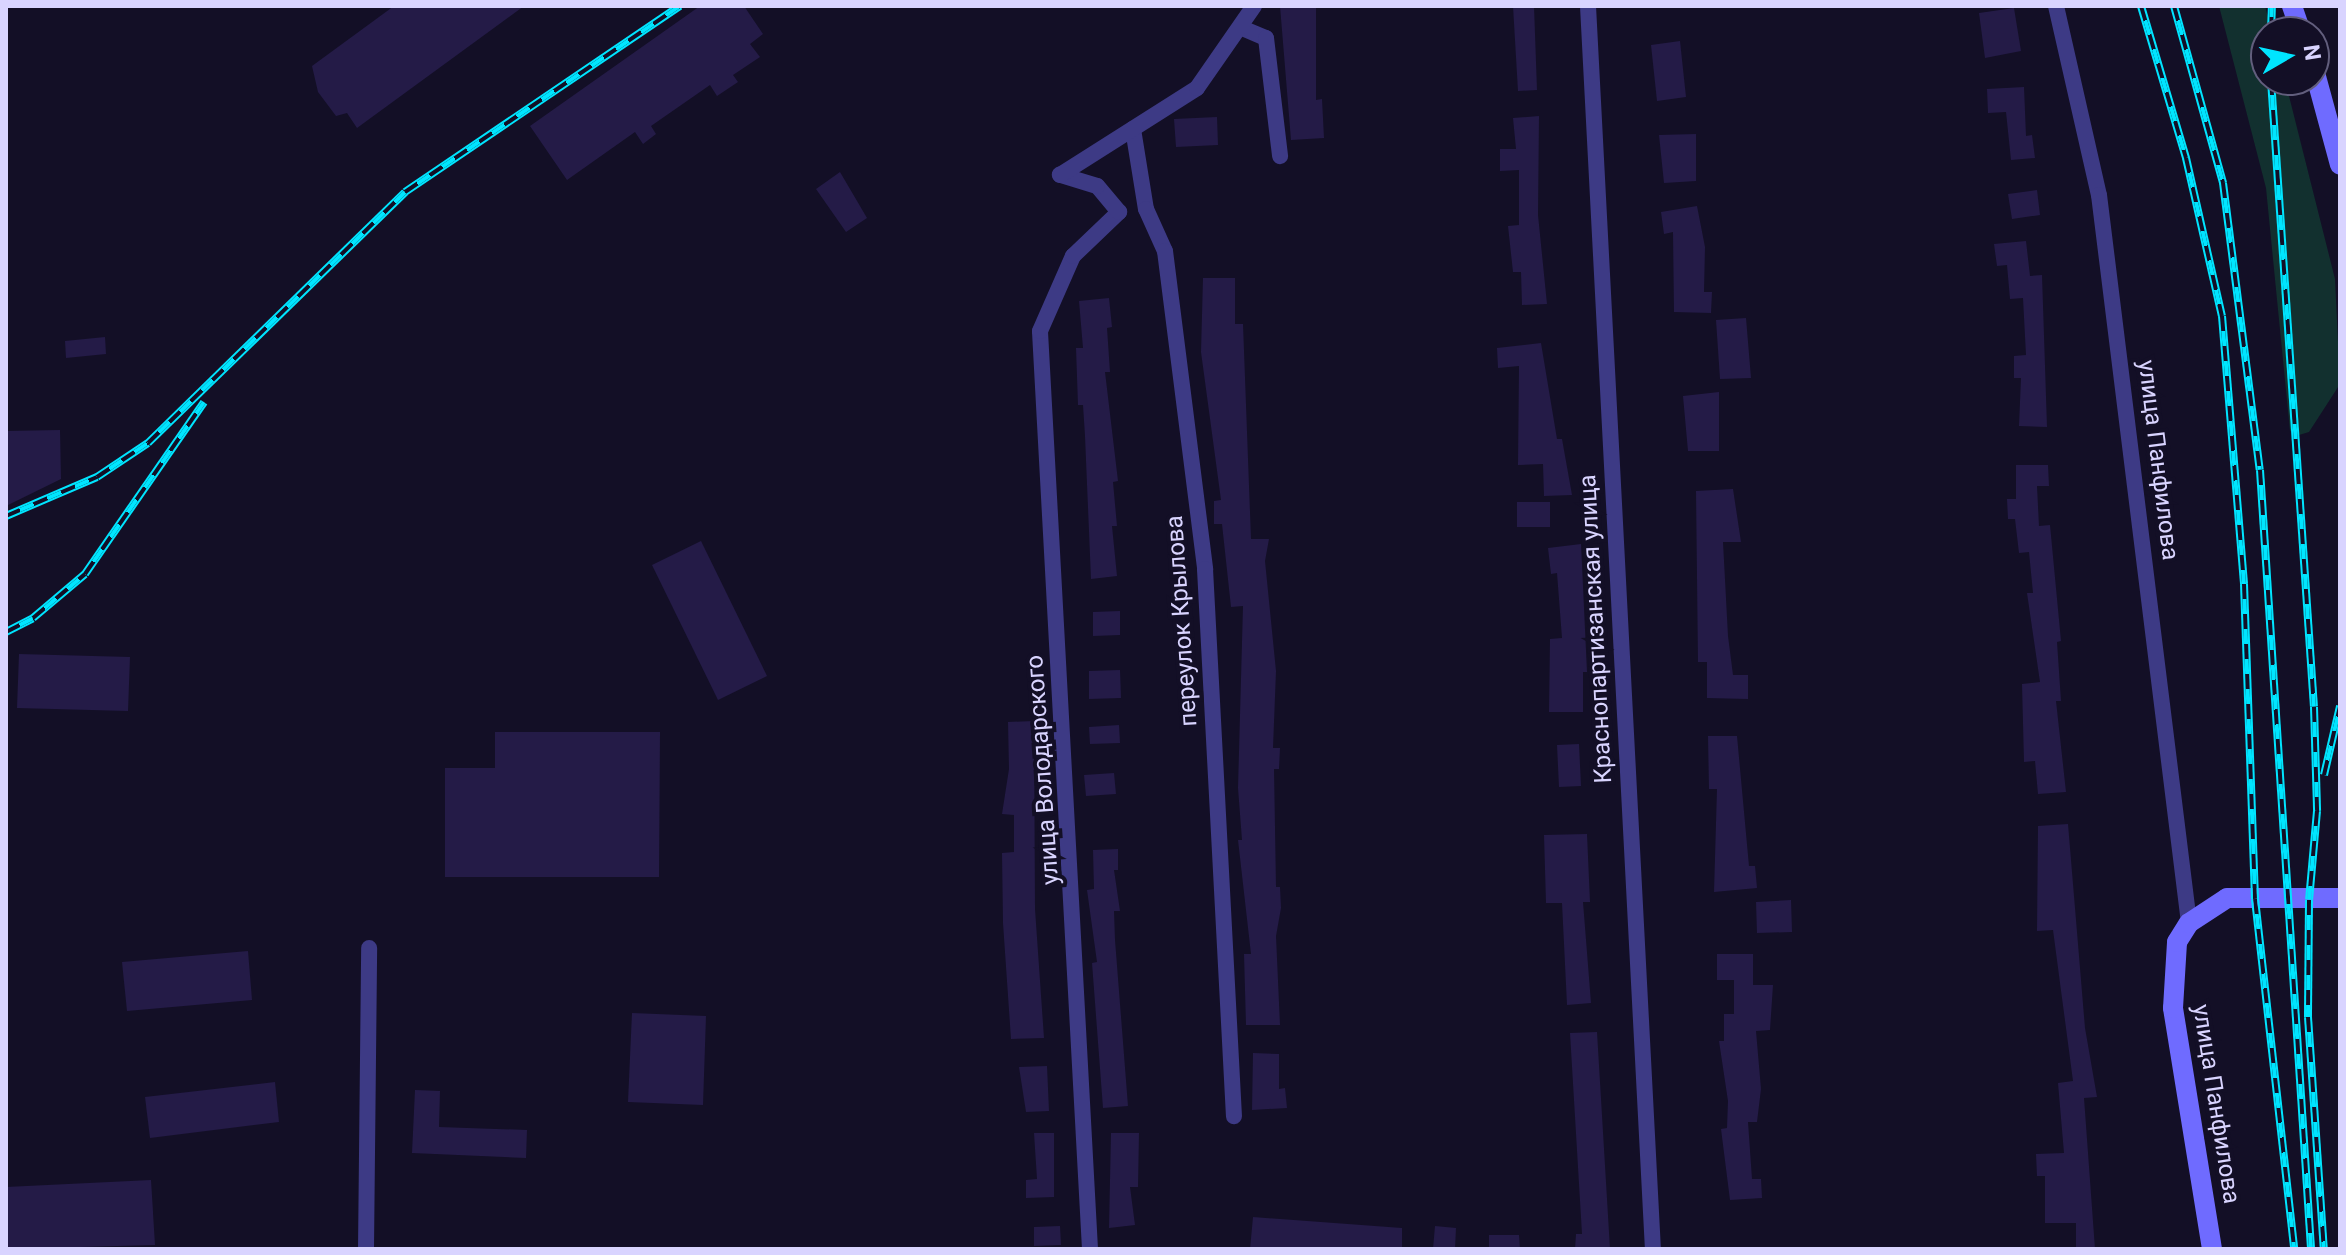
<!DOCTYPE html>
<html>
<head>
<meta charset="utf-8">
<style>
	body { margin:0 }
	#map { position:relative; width:2346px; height:1255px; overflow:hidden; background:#130f26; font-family:Roboto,sans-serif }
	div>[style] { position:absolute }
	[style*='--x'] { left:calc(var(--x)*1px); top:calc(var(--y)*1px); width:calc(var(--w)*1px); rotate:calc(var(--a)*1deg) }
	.green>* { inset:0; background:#12302f }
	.building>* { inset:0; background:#241b47 }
	.street>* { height:16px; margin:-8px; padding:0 8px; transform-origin:8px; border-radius:8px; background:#3d3a85 }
	.secondary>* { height:20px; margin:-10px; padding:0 10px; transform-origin:10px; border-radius:10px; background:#6f6bff }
	.rail>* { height:8px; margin-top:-4px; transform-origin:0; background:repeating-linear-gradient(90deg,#130f26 0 15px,#00e5ff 0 30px); box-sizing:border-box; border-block:2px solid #00e5ff }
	span { translate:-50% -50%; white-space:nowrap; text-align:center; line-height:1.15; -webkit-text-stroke:8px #130f26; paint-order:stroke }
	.street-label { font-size:24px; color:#d9d4ff }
	.frame { position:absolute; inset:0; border:8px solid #d9d4ff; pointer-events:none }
	.north { position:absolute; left:2250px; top:16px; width:80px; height:80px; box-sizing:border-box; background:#130f26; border:2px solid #625e7d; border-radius:50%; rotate:81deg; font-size:22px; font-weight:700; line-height:32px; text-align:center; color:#d9d4ff }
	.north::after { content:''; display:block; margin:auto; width:28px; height:36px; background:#00e5ff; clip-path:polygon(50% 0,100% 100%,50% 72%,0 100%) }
</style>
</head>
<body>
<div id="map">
	<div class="green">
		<div style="clip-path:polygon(2219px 6px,2265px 6px,2272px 32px,2266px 32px,2266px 80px,2285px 80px,2335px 279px,2340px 384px,2309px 432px,2299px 435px,2290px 431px,2266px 188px)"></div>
	</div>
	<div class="building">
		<div style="clip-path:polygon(394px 6px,524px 6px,357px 128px,347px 113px,336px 116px,318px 92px,312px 66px)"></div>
		<div style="clip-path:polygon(700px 6px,744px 6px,763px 34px,750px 44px,760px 57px,733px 75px,738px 82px,717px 96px,710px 85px,651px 126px,656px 134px,643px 144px,635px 132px,567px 180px,530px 126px)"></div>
		<div style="clip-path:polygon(1280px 6px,1316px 6px,1316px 100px,1322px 99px,1324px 138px,1291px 140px)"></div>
		<div style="clip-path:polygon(1513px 6px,1534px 6px,1537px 90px,1518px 91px)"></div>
		<div style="clip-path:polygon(2014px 8px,2021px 51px,1985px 58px,1979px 13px)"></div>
		<div style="clip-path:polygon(1680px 41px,1686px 97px,1657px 101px,1651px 45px)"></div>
		<div style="clip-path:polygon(2024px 87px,2026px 136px,2032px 135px,2035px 158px,2011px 160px,2006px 112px,1988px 113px,1987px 89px)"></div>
		<div style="clip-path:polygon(1539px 116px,1538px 215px,1547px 304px,1522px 305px,1521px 272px,1513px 272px,1508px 226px,1519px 225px,1519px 170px,1500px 171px,1500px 149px,1516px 149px,1513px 118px)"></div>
		<div style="clip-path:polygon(1217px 117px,1218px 145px,1176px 147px,1174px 119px)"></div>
		<div style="clip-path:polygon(1696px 134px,1696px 181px,1664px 183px,1659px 135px)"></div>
		<div style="clip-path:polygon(840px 172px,867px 218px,846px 232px,816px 189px)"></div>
		<div style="clip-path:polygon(2037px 190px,2040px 215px,2012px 219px,2008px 194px)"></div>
		<div style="clip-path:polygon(1697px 206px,1705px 247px,1704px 292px,1712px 292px,1711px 313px,1674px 312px,1673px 232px,1664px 234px,1661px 212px)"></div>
		<div style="clip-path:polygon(2026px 241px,2030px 276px,2042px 275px,2047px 427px,2019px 426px,2021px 378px,2014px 378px,2014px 356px,2026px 355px,2023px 298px,2010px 299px,2007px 265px,1997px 266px,1994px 244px)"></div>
		<div style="clip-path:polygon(1203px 278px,1235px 278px,1235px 324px,1243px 324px,1251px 539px,1269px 539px,1265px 561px,1276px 671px,1273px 748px,1280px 748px,1279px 769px,1274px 769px,1276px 887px,1280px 887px,1281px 908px,1276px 936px,1280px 1025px,1246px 1025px,1244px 954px,1251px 954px,1238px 840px,1242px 840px,1238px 788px,1243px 606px,1231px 607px,1222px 524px,1214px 524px,1214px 501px,1221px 500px,1201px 352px)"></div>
		<div style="clip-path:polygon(1109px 298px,1112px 327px,1107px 328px,1110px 372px,1105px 372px,1118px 481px,1113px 482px,1117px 526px,1112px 526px,1117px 576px,1091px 579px,1085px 436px,1083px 405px,1078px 405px,1076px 348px,1083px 348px,1079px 301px)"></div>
		<div style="clip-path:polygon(1746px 318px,1751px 378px,1720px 379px,1716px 320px)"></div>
		<div style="clip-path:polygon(105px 337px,106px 354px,66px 358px,65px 341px)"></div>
		<div style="clip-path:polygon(1541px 343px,1557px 439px,1562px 439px,1572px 495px,1544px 496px,1543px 464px,1518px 465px,1519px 366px,1498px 368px,1497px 348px)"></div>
		<div style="clip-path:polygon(1719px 392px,1719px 451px,1688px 451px,1683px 396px)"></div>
		<div style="clip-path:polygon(60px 430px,61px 479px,6px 506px,6px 431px)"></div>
		<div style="clip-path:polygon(2016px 465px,2048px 465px,2049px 486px,2037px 486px,2039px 526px,2050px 525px,2061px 641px,2057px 642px,2061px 701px,2056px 701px,2066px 792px,2038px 794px,2035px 761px,2024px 762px,2022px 684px,2040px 682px,2027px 593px,2033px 593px,2029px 552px,2019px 553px,2015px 519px,2008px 519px,2007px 499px,2016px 499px)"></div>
		<div style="clip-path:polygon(1733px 489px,1741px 542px,1723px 542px,1728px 636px,1733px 675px,1748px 675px,1748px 699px,1707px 698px,1707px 662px,1698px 662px,1696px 491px)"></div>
		<div style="clip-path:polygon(1517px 502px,1550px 502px,1550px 527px,1517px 527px)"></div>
		<div style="clip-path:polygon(701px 541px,767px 676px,718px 700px,652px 565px)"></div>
		<div style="clip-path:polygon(1581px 544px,1587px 672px,1583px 672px,1583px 712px,1549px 712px,1550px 639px,1562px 638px,1557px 573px,1551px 574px,1548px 548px)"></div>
		<div style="clip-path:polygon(1120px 611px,1120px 635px,1093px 636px,1093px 612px)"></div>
		<div style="clip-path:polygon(19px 654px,130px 657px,128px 711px,17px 708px)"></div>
		<div style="clip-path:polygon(1120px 670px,1121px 698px,1089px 699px,1089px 671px)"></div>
		<div style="clip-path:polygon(1034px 721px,1035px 909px,1044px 1038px,1011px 1039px,1003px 923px,1002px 853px,1014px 852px,1014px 815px,1002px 814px,1009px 769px,1008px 722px)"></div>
		<div style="clip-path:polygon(1119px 725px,1120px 743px,1090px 744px,1089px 727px)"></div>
		<div style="clip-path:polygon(495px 732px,660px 732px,659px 877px,445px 877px,445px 768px,495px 768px)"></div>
		<div style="clip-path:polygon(1708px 736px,1737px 736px,1749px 866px,1755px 866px,1757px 888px,1714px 892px,1717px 789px,1709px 789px)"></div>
		<div style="clip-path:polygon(1579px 744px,1581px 786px,1559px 787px,1557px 745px)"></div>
		<div style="clip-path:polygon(1114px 773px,1116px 794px,1086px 796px,1084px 775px)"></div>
		<div style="clip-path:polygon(2068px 824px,2085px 1028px,2097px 1097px,2084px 1098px,2095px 1249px,2076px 1249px,2076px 1223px,2045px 1223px,2045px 1176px,2037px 1176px,2036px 1154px,2064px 1153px,2058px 1083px,2073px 1081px,2053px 930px,2037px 931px,2038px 826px)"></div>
		<div style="clip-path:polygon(1587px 834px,1590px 902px,1583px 902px,1591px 1003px,1567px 1005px,1562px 903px,1546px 903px,1544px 835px)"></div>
		<div style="clip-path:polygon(1118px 849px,1118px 870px,1114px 870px,1120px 911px,1114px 911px,1115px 940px,1128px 1106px,1103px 1108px,1092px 963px,1097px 962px,1087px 890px,1094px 889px,1093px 850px)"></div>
		<div style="clip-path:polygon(1791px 900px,1792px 932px,1757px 933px,1756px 902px)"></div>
		<div style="clip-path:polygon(248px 951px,252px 1000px,127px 1011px,122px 962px)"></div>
		<div style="clip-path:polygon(1717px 954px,1753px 954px,1753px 985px,1773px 985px,1770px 1030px,1756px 1031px,1761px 1089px,1757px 1122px,1748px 1122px,1752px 1179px,1761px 1179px,1762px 1198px,1730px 1200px,1721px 1129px,1727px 1128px,1728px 1101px,1719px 1041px,1724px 1041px,1724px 1014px,1734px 1014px,1734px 980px,1717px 980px)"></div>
		<div style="clip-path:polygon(632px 1013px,706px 1016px,703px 1105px,628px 1102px)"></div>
		<div style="clip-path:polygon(1597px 1032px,1610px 1249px,1575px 1249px,1576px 1234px,1582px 1234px,1570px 1033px)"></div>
		<div style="clip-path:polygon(1253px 1053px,1279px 1054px,1279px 1089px,1285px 1088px,1287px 1108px,1252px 1110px)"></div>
		<div style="clip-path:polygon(1047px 1066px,1049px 1111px,1026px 1112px,1019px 1067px)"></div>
		<div style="clip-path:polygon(275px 1082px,279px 1122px,150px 1138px,145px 1097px)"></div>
		<div style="clip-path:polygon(415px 1090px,440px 1091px,439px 1127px,527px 1130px,526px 1158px,412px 1153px)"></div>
		<div style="clip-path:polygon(1034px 1133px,1054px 1133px,1054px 1197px,1026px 1198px,1026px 1180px,1037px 1179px)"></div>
		<div style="clip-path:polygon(1111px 1133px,1139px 1133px,1138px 1187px,1130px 1187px,1135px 1225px,1109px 1228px)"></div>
		<div style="clip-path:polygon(151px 1180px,155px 1245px,6px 1249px,6px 1187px)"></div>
		<div style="clip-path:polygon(1253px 1217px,1402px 1228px,1402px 1249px,1250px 1249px)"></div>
		<div style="clip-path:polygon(1060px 1226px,1061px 1245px,1034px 1246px,1034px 1227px)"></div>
		<div style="clip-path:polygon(1435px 1226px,1456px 1228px,1455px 1249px,1433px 1249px)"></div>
		<div style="clip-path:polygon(1489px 1235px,1519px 1235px,1520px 1249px,1489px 1249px)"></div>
	</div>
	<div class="street">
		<div style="--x:1588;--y:6;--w:1245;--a:87.01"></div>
		<div style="--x:2056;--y:6;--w:194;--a:77.2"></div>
		<div style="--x:2099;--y:195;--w:734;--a:82.95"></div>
		<div style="--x:1242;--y:28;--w:26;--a:23"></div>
		<div style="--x:1266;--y:38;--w:119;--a:83.2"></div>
		<div style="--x:1133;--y:129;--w:81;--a:80.8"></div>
		<div style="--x:1146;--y:209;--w:46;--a:65.7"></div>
		<div style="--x:1165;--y:251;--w:321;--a:82.8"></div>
		<div style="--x:1205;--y:569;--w:548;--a:86.97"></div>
		<div style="--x:366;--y:1249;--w:301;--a:-89.4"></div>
		<div style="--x:1090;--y:1249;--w:919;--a:-93.12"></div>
		<div style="--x:1040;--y:331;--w:82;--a:-66.3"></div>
		<div style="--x:1073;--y:256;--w:64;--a:-43.7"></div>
		<div style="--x:1119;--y:212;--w:34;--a:-130"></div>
		<div style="--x:1097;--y:186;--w:39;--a:-163"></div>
		<div style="--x:1060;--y:175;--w:162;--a:-32.4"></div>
		<div style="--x:1197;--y:88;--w:100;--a:-55.2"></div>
	</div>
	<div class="secondary">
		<div style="--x:2292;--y:6;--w:28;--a:71"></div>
		<div style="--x:2314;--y:69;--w:99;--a:74.8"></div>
		<div style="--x:2212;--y:1249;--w:244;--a:-99.2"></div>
		<div style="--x:2173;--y:1008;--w:66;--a:-86.5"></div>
		<div style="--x:2177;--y:942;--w:22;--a:-58"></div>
		<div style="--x:2189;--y:923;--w:45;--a:-33.3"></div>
		<div style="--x:2227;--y:898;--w:113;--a:0"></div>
	</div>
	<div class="rail">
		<div style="--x:2141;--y:6;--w:159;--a:73.5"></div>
		<div style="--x:2186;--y:158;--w:162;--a:77.2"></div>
		<div style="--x:2222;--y:316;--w:269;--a:85.3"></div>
		<div style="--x:2244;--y:584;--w:315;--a:88"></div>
		<div style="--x:2255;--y:899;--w:352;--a:83.6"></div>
		<div style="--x:2174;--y:6;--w:184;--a:74.5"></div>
		<div style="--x:2223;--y:183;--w:289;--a:82.7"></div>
		<div style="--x:2260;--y:470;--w:781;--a:86.25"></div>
		<div style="--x:2271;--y:32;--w:26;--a:-88"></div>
		<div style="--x:2271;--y:80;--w:628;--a:86.08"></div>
		<div style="--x:2314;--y:707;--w:104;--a:88.3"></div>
		<div style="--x:2317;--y:811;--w:89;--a:95.1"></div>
		<div style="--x:2309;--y:900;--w:117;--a:90.5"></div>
		<div style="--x:2308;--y:1017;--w:233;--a:86.1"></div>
		<div style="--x:6;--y:516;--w:99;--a:-23.2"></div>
		<div style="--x:97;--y:477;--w:61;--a:-33.7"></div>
		<div style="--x:148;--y:443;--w:359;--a:-44.3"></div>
		<div style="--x:405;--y:192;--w:332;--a:-34.1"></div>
		<div style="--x:6;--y:632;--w:30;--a:-27"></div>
		<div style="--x:33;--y:618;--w:68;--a:-40.2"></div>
		<div style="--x:85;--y:574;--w:209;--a:-55.3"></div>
		<div style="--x:2324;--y:775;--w:71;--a:-76.9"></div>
	</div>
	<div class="street-label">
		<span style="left:2158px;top:460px;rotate:83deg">улица Панфилова</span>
		<span style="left:1182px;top:621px;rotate:-94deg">переулок Крылова</span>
		<span style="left:1596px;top:629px;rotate:-93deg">Краснопартизанская улица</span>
		<span style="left:1043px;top:770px;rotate:-94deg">улица Володарского</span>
		<span style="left:2216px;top:1104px;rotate:81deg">улица Панфилова</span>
	</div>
	<div class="frame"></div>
	<div class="north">N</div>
</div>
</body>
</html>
